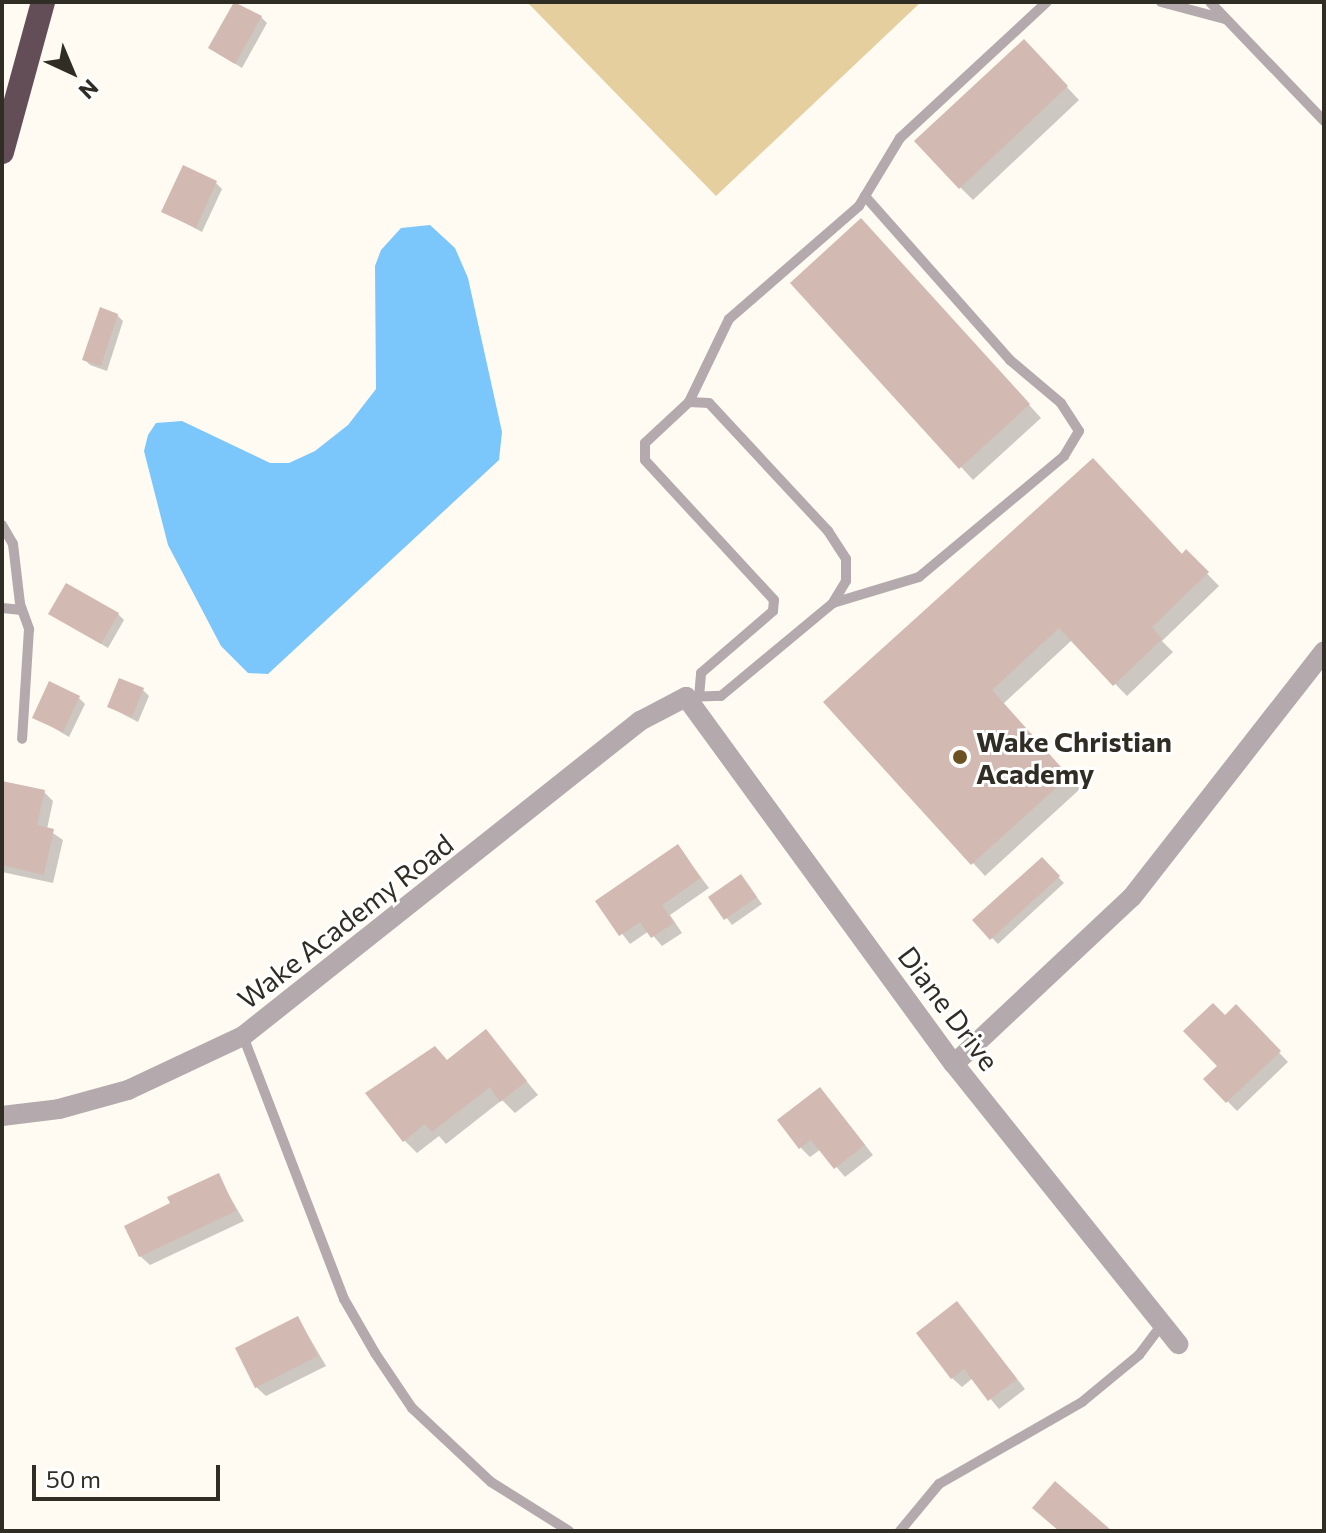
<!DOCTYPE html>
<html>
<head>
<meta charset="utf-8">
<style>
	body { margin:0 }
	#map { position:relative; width:1326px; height:1533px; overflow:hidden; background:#fffbf2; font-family:Commissioner,sans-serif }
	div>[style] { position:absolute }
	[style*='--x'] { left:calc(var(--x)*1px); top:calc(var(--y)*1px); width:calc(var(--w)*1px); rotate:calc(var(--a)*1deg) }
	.green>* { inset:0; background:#e5cf9f }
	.water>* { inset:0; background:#7bc6fb }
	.shadow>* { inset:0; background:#0003 }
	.building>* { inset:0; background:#d2b9b2 }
	.lane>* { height:10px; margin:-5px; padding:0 5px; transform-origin:5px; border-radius:5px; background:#b4a9ad }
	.street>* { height:20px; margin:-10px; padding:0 10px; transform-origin:10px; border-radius:10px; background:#b4a9ad }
	.highway>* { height:24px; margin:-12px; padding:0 12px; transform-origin:12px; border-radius:12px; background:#634e57 }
	.dots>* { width:22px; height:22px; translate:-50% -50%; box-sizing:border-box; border:4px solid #fff; border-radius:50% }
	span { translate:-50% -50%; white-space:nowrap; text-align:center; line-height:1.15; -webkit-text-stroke:6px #fff; paint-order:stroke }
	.poi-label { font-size:28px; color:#302d24; font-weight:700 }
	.left { translate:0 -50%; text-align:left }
	.street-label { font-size:28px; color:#302d24 }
	.frame { position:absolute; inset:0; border:4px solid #302d24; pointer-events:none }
	.north { position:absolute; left:32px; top:32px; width:80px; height:80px; -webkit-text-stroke:6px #fff; paint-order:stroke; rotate:136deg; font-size:22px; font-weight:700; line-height:32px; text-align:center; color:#302d24 }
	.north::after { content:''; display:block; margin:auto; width:28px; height:36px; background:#302d24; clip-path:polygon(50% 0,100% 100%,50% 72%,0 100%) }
	.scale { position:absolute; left:32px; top:1465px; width:188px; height:36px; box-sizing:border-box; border:4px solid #302d24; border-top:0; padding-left:10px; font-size:24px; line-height:28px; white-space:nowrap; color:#302d24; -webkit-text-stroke:6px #fff; paint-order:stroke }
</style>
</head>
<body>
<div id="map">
	<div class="green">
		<div style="clip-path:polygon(527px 2px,921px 2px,716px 196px)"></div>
	</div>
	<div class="water">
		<div style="clip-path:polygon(430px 225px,455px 248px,468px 278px,502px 432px,499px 460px,268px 674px,248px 673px,221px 646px,168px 545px,144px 451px,148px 435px,156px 423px,182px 421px,270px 463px,289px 463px,315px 451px,348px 425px,376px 389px,375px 266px,381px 250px,401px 228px)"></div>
	</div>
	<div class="shadow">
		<div style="clip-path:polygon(261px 17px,267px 23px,242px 68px,210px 48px)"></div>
		<div style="clip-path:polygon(1036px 54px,1079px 100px,973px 200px,960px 187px)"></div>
		<div style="clip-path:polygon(216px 183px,222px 189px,202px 232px,164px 212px)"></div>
		<div style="clip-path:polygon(873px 234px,1041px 418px,973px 480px,793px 283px)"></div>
		<div style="clip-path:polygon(117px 315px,123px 321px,107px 371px,90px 365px,84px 359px)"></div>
		<div style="clip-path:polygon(1186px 552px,1219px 586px,1162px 641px,1173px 652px,1127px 696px,1072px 640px,1003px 704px,1080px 789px,985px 876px,826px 702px)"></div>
		<div style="clip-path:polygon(51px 614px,118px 614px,124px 620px,108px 648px)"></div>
		<div style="clip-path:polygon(143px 690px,149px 696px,138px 722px,109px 707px)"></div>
		<div style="clip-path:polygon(79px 698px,85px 704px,69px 737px,35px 717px)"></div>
		<div style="clip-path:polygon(2px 783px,44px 792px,53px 801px,47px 829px,63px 840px,53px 883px,2px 872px)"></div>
		<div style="clip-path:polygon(678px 847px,709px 888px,670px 915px,682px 933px,662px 946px,649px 931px,630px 944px,598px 902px)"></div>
		<div style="clip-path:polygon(1042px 860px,1064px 883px,998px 944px,974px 920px)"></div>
		<div style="clip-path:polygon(741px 876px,762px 904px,732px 925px,711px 897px)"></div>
		<div style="clip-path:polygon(1236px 1007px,1288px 1062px,1237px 1111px,1206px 1079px,1220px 1066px,1225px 1018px)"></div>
		<div style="clip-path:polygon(486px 1032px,538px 1095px,515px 1113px,502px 1100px,446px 1144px,439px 1136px,417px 1153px,404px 1140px,448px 1062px)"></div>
		<div style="clip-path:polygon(829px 1099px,873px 1155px,845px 1177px,821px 1149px,810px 1157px,801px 1148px)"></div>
		<div style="clip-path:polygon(218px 1176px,244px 1221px,150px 1265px,140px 1256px,173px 1204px)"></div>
		<div style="clip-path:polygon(966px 1313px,1025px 1389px,999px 1409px,973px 1378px,962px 1387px,952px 1378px)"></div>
		<div style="clip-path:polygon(298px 1318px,326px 1366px,266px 1396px,256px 1387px)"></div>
	</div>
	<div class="building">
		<div style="clip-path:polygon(234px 2px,262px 16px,235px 64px,208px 48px)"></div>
		<div style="clip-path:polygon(1024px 39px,1068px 86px,959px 189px,914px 141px)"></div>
		<div style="clip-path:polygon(183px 165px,217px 181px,196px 228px,161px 212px)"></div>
		<div style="clip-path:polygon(861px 218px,1030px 404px,959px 469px,790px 283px)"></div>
		<div style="clip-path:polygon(100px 307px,118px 314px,101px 366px,82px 360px)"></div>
		<div style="clip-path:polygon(1093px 458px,1182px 554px,1186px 549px,1209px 572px,1152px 627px,1162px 639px,1113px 686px,1059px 628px,992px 690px,1069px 776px,971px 865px,823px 702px)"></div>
		<div style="clip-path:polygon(66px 583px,119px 613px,101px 644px,48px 614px)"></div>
		<div style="clip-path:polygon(119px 678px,144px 688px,132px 717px,107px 707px)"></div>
		<div style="clip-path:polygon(49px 681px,80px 696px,63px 732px,32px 718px)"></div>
		<div style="clip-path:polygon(2px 781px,45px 790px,37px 825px,54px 829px,44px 875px,2px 865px)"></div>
		<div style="clip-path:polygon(678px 844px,701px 878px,662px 905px,674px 923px,651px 938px,640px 922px,619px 936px,595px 901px)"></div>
		<div style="clip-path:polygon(1042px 857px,1060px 876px,990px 940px,972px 920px)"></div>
		<div style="clip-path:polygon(741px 874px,757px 897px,724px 920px,708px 897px)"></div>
		<div style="clip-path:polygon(1213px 1003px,1225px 1015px,1236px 1004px,1281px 1051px,1226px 1103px,1203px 1079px,1217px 1066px,1183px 1031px)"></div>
		<div style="clip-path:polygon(486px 1029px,527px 1081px,500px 1102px,490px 1087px,432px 1132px,425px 1124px,403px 1142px,365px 1093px,435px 1046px,447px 1060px)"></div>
		<div style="clip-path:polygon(820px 1087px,865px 1145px,834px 1169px,811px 1140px,799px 1149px,777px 1120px)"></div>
		<div style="clip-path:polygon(219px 1173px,236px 1211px,139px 1257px,124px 1226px,170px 1203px,167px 1197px)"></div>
		<div style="clip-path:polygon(957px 1301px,1017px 1379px,988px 1401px,964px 1369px,951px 1379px,916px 1333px)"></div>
		<div style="clip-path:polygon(298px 1316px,318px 1356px,255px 1388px,235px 1348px)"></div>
		<div style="clip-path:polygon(1055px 1481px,1112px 1531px,1059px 1531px,1032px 1508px)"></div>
	</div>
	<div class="lane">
		<div style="--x:1161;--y:2;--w:66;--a:14.9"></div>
		<div style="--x:1210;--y:2;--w:165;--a:46.2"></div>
		<div style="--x:689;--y:402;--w:92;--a:-64.3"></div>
		<div style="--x:729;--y:319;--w:172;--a:-41"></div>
		<div style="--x:859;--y:206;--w:79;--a:-58.9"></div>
		<div style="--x:900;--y:138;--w:200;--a:-42.8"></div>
		<div style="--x:2;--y:525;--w:22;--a:60"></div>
		<div style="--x:13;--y:544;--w:60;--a:83.3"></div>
		<div style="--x:20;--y:604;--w:27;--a:70"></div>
		<div style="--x:29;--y:629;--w:110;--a:93.6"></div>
		<div style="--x:2;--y:608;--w:20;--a:6"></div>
		<div style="--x:686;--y:697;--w:35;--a:-2"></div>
		<div style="--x:721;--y:696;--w:146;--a:-39.7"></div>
		<div style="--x:833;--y:603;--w:90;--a:-16.8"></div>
		<div style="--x:919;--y:577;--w:189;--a:-39.8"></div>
		<div style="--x:1064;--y:456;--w:29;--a:-59"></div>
		<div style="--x:1079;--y:431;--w:33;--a:-123"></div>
		<div style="--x:1061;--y:403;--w:67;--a:-139.9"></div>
		<div style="--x:1010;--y:360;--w:219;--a:-131.5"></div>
		<div style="--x:699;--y:697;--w:24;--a:-85"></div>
		<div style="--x:701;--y:673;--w:95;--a:-40.7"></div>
		<div style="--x:773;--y:611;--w:11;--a:-85"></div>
		<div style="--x:774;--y:600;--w:190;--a:-132.7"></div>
		<div style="--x:645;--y:460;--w:17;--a:-90"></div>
		<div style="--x:645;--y:443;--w:60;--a:-43"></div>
		<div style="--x:689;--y:402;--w:20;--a:3"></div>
		<div style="--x:709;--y:403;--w:175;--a:47.1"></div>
		<div style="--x:828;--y:531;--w:33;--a:57"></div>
		<div style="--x:846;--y:559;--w:22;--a:90"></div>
		<div style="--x:846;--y:581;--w:26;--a:121"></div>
		<div style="--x:243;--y:1036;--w:282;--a:69"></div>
		<div style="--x:344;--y:1299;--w:62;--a:60.1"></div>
		<div style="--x:375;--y:1353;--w:66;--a:56.1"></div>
		<div style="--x:412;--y:1408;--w:108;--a:43.1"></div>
		<div style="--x:491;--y:1482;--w:92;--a:32.1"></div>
		<div style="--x:900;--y:1531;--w:61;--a:-50.3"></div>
		<div style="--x:939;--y:1484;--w:165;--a:-29.8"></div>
		<div style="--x:1082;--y:1402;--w:74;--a:-39.5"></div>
		<div style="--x:1139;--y:1355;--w:39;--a:-53"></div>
	</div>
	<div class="street">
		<div style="--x:954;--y:1064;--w:244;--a:-43.2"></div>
		<div style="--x:1132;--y:897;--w:312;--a:-52"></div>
		<div style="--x:2;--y:1116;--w:57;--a:-7"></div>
		<div style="--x:59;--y:1109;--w:72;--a:-15.4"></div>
		<div style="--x:128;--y:1090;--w:127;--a:-25.2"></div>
		<div style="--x:243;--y:1036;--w:507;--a:-38.43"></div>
		<div style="--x:640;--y:721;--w:52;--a:-27.6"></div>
		<div style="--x:686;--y:697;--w:454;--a:53.9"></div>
		<div style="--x:954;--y:1064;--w:359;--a:51.3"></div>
	</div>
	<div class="highway">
		<div style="--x:2;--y:152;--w:156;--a:-74.7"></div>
	</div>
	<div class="dots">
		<div style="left:960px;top:757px;background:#6c5223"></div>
	</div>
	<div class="poi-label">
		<span class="left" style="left:976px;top:757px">Wake Christian<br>Academy</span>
	</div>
	<div class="street-label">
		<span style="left:345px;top:921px;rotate:-38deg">Wake Academy Road</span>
		<span style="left:949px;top:1008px;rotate:53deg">Diane Drive</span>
	</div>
	<div class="frame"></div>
	<div class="north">N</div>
	<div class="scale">50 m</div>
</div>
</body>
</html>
